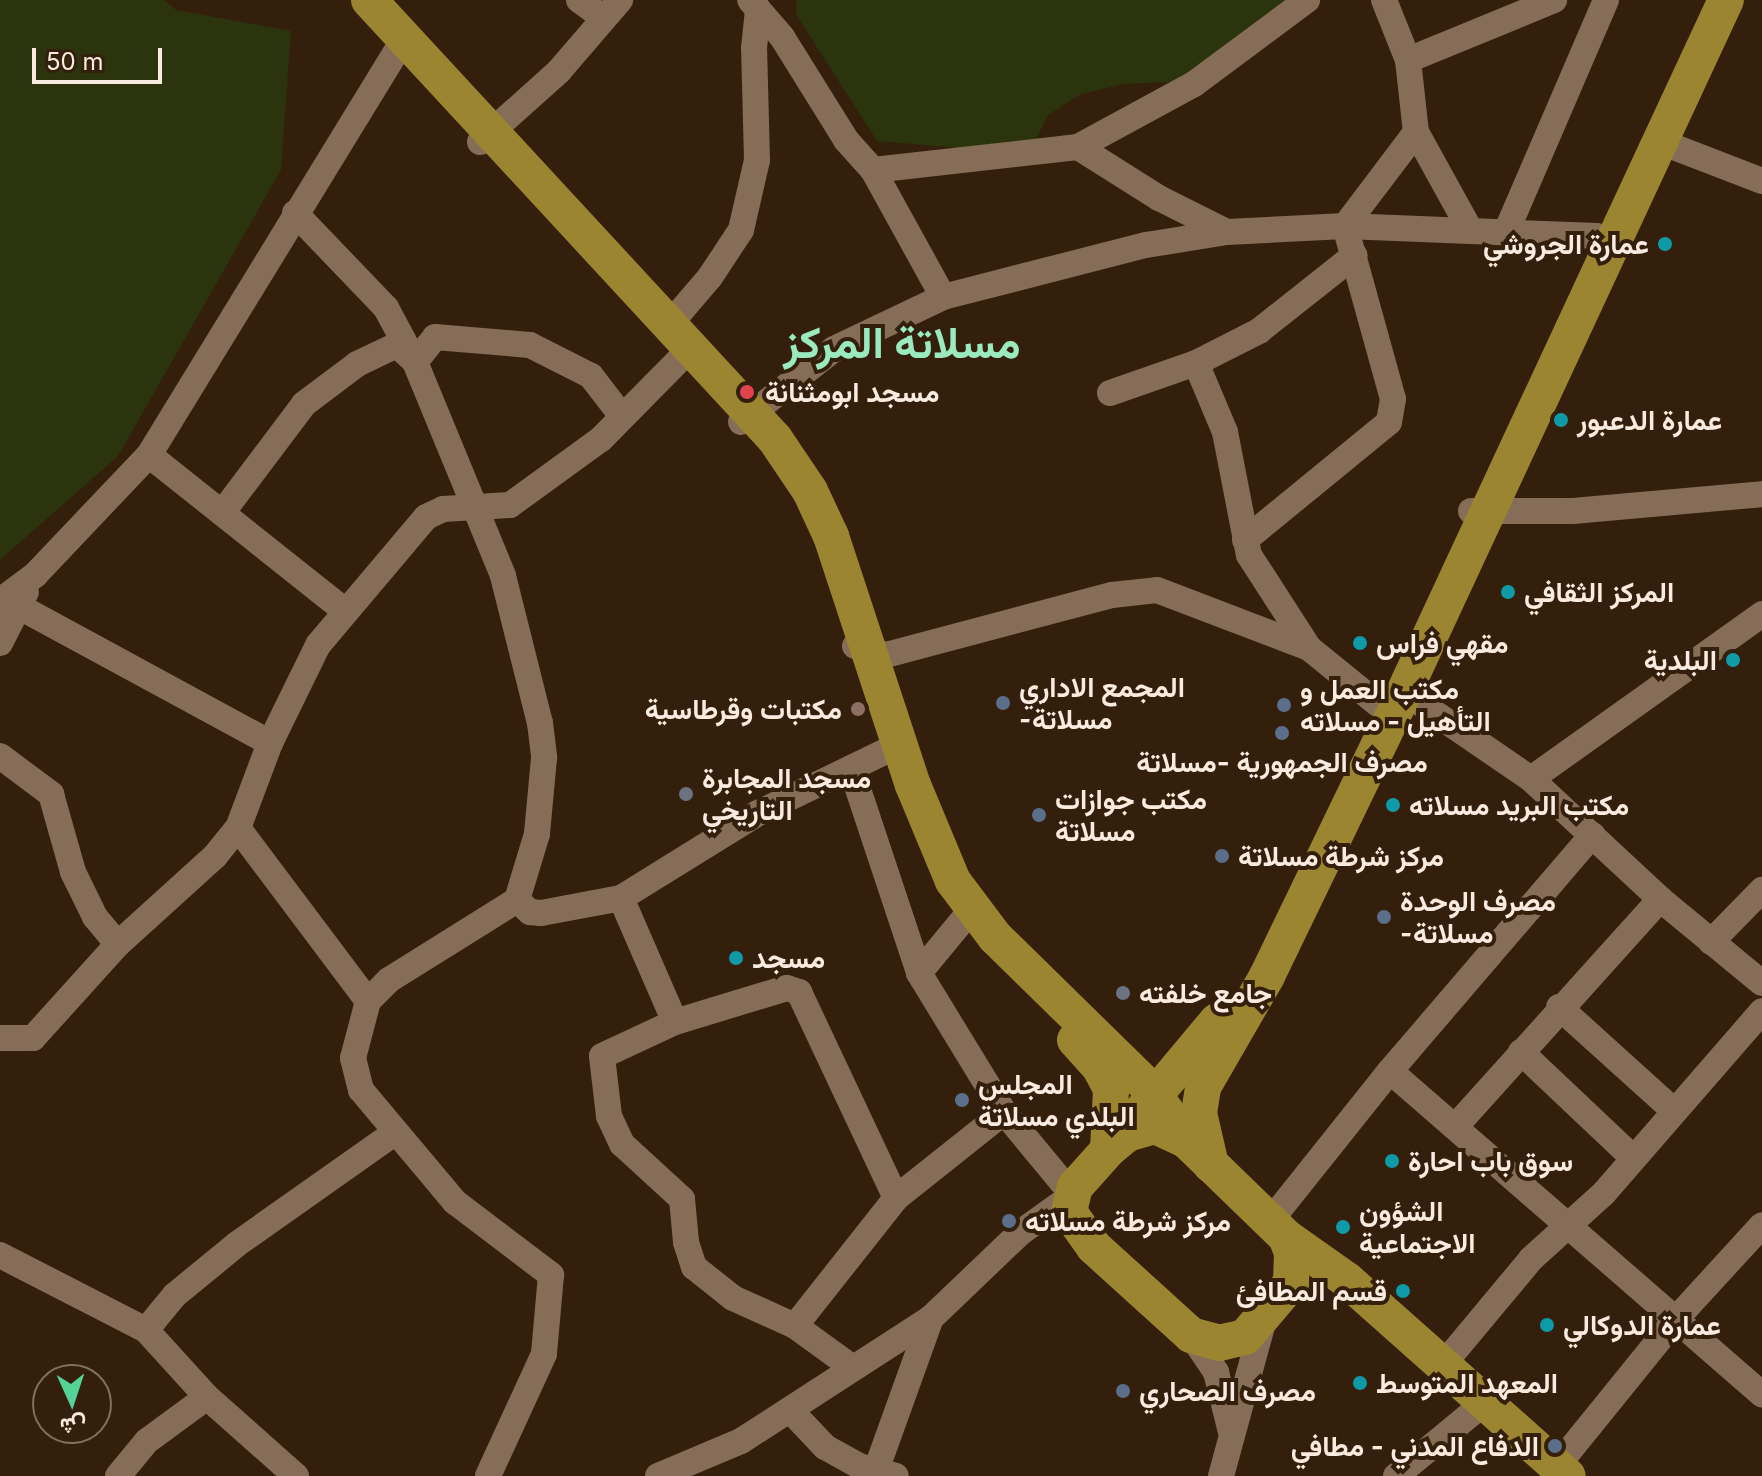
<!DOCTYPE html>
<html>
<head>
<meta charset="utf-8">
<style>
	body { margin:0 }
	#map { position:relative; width:1762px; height:1476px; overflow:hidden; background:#331f0c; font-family:Inter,Vazirmatn,sans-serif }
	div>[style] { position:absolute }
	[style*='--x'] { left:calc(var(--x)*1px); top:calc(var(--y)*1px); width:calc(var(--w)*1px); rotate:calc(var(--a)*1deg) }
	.green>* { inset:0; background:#2c340d }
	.minor>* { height:26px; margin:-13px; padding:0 13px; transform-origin:13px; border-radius:13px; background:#856d58 }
	.highway>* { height:36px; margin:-18px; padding:0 18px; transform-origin:18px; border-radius:18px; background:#9b8531 }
	.dots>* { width:22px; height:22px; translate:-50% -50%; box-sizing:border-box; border:4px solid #331f0c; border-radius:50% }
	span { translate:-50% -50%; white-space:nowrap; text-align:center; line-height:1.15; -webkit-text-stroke:8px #331f0c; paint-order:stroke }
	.poi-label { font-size:28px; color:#f9ebdf; font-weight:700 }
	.right { translate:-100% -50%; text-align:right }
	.left { translate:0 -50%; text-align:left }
	.town-label { font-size:44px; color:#9aeabe; font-weight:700 }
	.north { position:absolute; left:32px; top:1364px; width:80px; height:80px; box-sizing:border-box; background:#331f0c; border:2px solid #827160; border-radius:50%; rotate:177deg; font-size:22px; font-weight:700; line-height:32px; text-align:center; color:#f9ebdf }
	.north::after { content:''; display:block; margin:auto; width:28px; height:36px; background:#53d396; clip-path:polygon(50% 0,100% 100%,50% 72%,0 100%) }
	.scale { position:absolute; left:32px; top:48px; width:130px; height:36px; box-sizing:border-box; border:4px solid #f9ebdf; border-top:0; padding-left:10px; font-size:24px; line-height:28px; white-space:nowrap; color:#f9ebdf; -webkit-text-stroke:6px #331f0c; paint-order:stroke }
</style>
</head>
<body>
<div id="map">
	<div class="green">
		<div style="clip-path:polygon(0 0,164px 0,176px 10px,291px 31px,281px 170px,118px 456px,0 560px)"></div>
		<div style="clip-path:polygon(796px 0,1286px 0,1249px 39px,1172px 82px,1124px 84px,1081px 94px,1048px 115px,1029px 154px,877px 141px,797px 16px)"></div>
	</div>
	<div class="minor">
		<div style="--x:579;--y:0;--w:31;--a:36"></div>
		<div style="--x:750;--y:0;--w:49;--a:49.1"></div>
		<div style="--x:782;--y:37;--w:121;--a:58.1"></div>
		<div style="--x:846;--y:140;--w:40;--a:48"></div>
		<div style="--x:873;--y:170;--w:145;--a:61.1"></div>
		<div style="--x:1384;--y:0;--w:65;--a:68.2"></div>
		<div style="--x:1408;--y:60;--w:72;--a:83.7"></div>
		<div style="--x:1416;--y:132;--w:112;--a:61.1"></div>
		<div style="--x:1408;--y:60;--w:158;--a:-22.3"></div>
		<div style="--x:480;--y:142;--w:106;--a:-41.9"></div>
		<div style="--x:559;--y:71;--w:94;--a:-49.3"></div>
		<div style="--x:1661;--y:142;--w:108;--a:21.1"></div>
		<div style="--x:1078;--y:147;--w:132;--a:-28.5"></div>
		<div style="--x:1194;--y:84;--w:141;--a:-36.6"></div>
		<div style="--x:873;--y:170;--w:206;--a:-6.4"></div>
		<div style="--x:1078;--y:147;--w:96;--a:32.2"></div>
		<div style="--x:1159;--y:198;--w:76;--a:26.6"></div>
		<div style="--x:1227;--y:232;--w:118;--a:-2.9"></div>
		<div style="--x:1345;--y:226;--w:252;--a:2.3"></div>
		<div style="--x:295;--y:213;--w:132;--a:46.2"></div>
		<div style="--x:386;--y:308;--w:61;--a:61.8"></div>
		<div style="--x:415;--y:362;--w:231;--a:67.6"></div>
		<div style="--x:503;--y:576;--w:152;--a:75.9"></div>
		<div style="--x:540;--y:723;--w:35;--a:83"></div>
		<div style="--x:544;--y:758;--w:76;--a:95.3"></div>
		<div style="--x:537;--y:834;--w:69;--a:106.9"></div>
		<div style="--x:517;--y:900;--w:151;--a:148"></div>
		<div style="--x:389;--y:980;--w:30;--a:135"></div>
		<div style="--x:368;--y:1001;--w:59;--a:104.7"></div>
		<div style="--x:353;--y:1058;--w:33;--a:76"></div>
		<div style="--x:361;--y:1090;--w:146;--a:50"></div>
		<div style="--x:455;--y:1202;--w:121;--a:37.2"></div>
		<div style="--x:551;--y:1275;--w:79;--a:95.1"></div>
		<div style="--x:544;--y:1354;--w:134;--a:114.7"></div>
		<div style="--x:1507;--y:230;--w:250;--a:-66.7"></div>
		<div style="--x:669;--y:325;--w:63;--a:-49.5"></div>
		<div style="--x:710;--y:277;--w:56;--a:-56.6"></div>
		<div style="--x:741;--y:230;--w:72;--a:-77.1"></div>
		<div style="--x:757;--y:160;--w:112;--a:-91.5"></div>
		<div style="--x:754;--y:48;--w:39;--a:-84"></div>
		<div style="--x:1196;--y:363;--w:75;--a:67.2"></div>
		<div style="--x:1225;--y:432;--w:125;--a:79"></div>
		<div style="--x:1249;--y:555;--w:111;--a:57.2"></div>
		<div style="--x:1110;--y:393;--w:91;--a:-19.2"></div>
		<div style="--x:1196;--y:363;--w:71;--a:-26.9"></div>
		<div style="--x:1259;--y:331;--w:122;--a:-38.4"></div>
		<div style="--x:741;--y:422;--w:118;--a:-38.1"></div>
		<div style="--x:834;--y:349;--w:121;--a:-25.5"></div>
		<div style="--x:943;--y:297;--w:210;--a:-14.4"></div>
		<div style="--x:1146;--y:245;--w:82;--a:-9.1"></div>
		<div style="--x:149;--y:455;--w:249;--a:38.5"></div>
		<div style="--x:1471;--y:511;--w:102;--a:0"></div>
		<div style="--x:1573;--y:511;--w:190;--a:-5.1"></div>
		<div style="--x:222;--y:513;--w:136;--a:-53"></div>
		<div style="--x:304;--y:404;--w:66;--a:-37"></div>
		<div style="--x:357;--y:364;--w:44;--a:-25.4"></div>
		<div style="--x:397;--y:345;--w:25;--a:43"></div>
		<div style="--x:415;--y:362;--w:32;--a:-51"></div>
		<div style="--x:435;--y:337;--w:95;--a:4.8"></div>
		<div style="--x:530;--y:345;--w:68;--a:26.9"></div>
		<div style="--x:591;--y:376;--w:49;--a:52.4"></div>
		<div style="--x:1245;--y:540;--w:186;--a:-39.3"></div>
		<div style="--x:1389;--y:422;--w:23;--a:-80"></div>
		<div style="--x:1393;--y:399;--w:180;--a:-105.5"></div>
		<div style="--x:1345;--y:226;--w:118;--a:-52.9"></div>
		<div style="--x:0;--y:601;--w:44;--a:-36.6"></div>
		<div style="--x:35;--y:575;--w:166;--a:-46.5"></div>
		<div style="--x:149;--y:455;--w:488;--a:-58.5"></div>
		<div style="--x:18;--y:606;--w:287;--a:28.5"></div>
		<div style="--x:0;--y:643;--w:57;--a:-63"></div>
		<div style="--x:855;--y:646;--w:32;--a:16"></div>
		<div style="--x:886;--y:655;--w:234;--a:-14.9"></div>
		<div style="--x:1112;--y:595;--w:45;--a:-6.3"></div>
		<div style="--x:1157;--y:590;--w:163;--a:20.9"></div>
		<div style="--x:1309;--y:648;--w:89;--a:39.1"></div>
		<div style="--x:1404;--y:692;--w:154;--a:34.4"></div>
		<div style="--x:1531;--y:779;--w:176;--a:42.9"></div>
		<div style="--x:1660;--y:899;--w:132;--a:39.5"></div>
		<div style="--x:0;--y:756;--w:64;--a:36.7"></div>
		<div style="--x:51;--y:794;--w:81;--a:74.2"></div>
		<div style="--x:73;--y:872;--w:50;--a:63.9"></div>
		<div style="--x:95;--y:917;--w:35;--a:50"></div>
		<div style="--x:851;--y:768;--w:216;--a:71.6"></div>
		<div style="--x:919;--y:973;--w:163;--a:58.6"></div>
		<div style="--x:1004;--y:1112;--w:105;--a:50.4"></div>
		<div style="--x:1531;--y:779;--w:284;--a:-35.5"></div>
		<div style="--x:238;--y:828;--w:216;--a:53.1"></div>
		<div style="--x:621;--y:898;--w:135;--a:66.5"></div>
		<div style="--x:517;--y:900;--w:18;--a:43"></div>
		<div style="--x:530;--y:912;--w:11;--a:5"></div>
		<div style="--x:541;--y:913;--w:81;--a:-10.6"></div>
		<div style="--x:621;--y:898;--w:161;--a:-31.8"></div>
		<div style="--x:758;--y:813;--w:140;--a:-25.8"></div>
		<div style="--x:1711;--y:942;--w:73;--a:-45.6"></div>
		<div style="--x:919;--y:973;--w:83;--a:-50.4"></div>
		<div style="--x:1559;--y:1007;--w:155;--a:42.1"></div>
		<div style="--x:0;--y:1038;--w:33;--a:0"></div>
		<div style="--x:33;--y:1038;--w:127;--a:-47.9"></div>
		<div style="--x:118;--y:944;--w:131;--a:-42.2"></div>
		<div style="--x:215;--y:856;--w:36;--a:-51"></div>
		<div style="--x:238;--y:828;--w:91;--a:-69.4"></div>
		<div style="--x:270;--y:743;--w:109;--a:-63.9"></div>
		<div style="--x:318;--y:645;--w:167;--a:-49.8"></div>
		<div style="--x:426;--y:517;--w:19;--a:-25"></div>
		<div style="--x:443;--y:509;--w:67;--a:-3.4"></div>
		<div style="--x:510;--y:505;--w:112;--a:-36"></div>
		<div style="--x:601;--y:439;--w:112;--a:-45.4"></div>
		<div style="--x:1521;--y:1052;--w:154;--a:43.4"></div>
		<div style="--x:1390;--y:1071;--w:493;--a:41"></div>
		<div style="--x:1455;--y:1127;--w:307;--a:-48"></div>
		<div style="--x:1271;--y:1220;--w:191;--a:-51.4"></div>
		<div style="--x:1390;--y:1071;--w:311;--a:-49.4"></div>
		<div style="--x:0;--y:1255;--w:164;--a:27.2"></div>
		<div style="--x:146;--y:1330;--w:91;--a:47.7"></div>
		<div style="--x:207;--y:1397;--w:119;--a:41.6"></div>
		<div style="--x:795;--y:1326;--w:163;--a:-51.7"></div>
		<div style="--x:896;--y:1198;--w:138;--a:-38.5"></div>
		<div style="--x:146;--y:1330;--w:45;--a:-50.4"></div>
		<div style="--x:175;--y:1295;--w:80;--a:-39.4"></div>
		<div style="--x:237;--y:1244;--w:191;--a:-35.2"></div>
		<div style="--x:1191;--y:1335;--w:45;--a:56"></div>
		<div style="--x:1216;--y:1372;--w:62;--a:76"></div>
		<div style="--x:1442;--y:1366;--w:139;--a:-50.2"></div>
		<div style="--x:1531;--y:1259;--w:98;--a:-42.1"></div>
		<div style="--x:1604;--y:1193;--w:241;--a:-49"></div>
		<div style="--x:853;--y:1368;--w:72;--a:-144.1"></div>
		<div style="--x:795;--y:1326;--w:68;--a:-155.7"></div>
		<div style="--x:733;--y:1298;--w:50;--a:-141.5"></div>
		<div style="--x:694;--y:1267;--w:26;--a:-108"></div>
		<div style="--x:686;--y:1242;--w:43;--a:-95.3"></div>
		<div style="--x:682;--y:1199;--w:81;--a:-137.5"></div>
		<div style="--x:622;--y:1144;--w:31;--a:-115"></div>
		<div style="--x:609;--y:1116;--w:60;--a:-96.7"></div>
		<div style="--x:602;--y:1056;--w:81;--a:-25"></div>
		<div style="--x:675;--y:1022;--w:117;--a:-16.9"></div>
		<div style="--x:787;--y:988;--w:13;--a:18"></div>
		<div style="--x:799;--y:992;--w:228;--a:64.8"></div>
		<div style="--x:790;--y:1410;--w:51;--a:46.6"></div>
		<div style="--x:825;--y:1447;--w:39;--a:29"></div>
		<div style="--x:859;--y:1466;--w:38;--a:15"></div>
		<div style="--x:1557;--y:1466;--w:189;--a:-51"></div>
		<div style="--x:1676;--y:1319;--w:127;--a:-47.5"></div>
		<div style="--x:118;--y:1476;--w:45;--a:-50.4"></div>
		<div style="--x:147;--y:1441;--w:74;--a:-36.3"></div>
		<div style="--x:658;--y:1476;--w:90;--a:-22.9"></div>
		<div style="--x:741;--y:1441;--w:226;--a:-32.9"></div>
		<div style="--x:931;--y:1318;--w:123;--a:-43.7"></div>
		<div style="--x:1020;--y:1233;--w:62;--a:-35.8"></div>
		<div style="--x:874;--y:1476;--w:168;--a:-70.2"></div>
		<div style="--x:1221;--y:1476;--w:163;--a:-74.7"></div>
		<div style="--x:1396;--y:1476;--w:116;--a:-39.7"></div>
	</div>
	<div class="highway">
		<div style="--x:369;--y:0;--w:598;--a:47.24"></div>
		<div style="--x:775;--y:439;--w:63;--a:56.1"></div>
		<div style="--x:810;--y:491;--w:50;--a:65"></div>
		<div style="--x:831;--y:536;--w:262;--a:71.8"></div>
		<div style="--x:913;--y:785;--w:104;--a:67.4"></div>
		<div style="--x:953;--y:881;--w:70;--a:53.1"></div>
		<div style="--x:995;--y:937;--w:220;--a:44.4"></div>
		<div style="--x:1152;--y:1091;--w:61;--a:55"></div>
		<div style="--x:1075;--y:1040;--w:38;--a:48"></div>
		<div style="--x:1100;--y:1068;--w:24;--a:62"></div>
		<div style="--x:1111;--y:1089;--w:61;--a:92.8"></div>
		<div style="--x:1140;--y:1113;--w:120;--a:-50.1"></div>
		<div style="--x:1155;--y:1126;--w:35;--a:25"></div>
		<div style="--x:1187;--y:1141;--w:138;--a:44.1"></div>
		<div style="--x:1286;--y:1237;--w:17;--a:69"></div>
		<div style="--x:1292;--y:1253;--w:30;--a:92"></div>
		<div style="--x:1291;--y:1283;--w:71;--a:130.4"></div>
		<div style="--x:1245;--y:1337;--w:26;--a:167"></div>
		<div style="--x:1220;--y:1343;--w:30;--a:-165"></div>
		<div style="--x:1191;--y:1335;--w:131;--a:-137.8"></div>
		<div style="--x:1094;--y:1247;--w:43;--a:-125.5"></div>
		<div style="--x:1069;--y:1212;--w:26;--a:-77"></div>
		<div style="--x:1075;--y:1187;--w:50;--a:-48.3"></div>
		<div style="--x:1108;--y:1150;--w:25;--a:-40"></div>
		<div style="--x:1127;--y:1134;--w:29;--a:-16"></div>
		<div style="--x:1211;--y:1165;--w:53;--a:-103"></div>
		<div style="--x:1199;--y:1113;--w:26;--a:-81"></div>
		<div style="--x:1203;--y:1087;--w:128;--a:-60"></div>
		<div style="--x:1267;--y:976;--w:315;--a:-64.2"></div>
		<div style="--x:1404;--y:692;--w:763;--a:-65.05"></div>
		<div style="--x:1286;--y:1237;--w:75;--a:35.2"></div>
		<div style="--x:1347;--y:1280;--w:295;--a:41.6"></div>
	</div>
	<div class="dots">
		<div style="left:1665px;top:244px;background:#0f9aa8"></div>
		<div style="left:747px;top:392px;background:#e0444e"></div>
		<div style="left:1561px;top:420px;background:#0f9aa8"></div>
		<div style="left:1508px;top:592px;background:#0f9aa8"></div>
		<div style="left:1360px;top:643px;background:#0f9aa8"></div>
		<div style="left:1733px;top:660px;background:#0f9aa8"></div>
		<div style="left:1003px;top:703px;background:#5c6f8a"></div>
		<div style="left:1284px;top:705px;background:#5c6f8a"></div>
		<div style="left:858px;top:709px;background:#8d6e63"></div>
		<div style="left:1282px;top:733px;background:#5c6f8a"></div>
		<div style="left:686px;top:794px;background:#6b7280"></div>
		<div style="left:1393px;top:805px;background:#0f9aa8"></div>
		<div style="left:1039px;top:815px;background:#5c6f8a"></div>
		<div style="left:1222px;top:856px;background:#5c6f8a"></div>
		<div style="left:1384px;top:917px;background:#5c6f8a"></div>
		<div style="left:736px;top:958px;background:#0f9aa8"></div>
		<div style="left:1123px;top:993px;background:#6b7280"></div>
		<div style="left:962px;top:1100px;background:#5c6f8a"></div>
		<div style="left:1392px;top:1161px;background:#0f9aa8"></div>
		<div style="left:1009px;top:1221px;background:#5c6f8a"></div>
		<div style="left:1343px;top:1227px;background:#0f9aa8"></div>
		<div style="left:1403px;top:1291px;background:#0f9aa8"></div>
		<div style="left:1547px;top:1325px;background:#0f9aa8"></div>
		<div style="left:1360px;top:1383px;background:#0f9aa8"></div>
		<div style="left:1123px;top:1391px;background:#5c6f8a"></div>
		<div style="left:1555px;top:1446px;background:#5c6f8a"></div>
	</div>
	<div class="poi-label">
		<span class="right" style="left:1649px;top:244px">عمارة الجروشي</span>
		<span class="left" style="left:765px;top:392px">مسجد ابومثنانة</span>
		<span class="left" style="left:1577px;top:420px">عمارة الدعبور</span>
		<span class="left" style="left:1524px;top:592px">المركز الثقافي</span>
		<span class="left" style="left:1376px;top:643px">مقهي فراس</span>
		<span class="right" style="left:1717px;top:660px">البلدية</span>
		<span class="left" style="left:1019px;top:703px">المجمع الاداري<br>-مسلاتة</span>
		<span class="left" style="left:1300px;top:705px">مكتب العمل و<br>التأهيل - مسلاته</span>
		<span class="right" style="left:842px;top:709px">مكتبات وقرطاسية</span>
		<span style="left:1282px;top:762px">مصرف الجمهورية -مسلاتة</span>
		<span class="left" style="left:702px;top:794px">مسجد المجابرة<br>التاريخي</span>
		<span class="left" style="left:1055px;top:815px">مكتب جوازات<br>مسلاتة</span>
		<span class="left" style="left:1409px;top:805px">مكتب البريد مسلاته</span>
		<span class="left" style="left:1238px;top:856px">مركز شرطة مسلاتة</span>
		<span class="left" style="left:1400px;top:917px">مصرف الوحدة<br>-مسلاتة</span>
		<span class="left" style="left:752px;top:958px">مسجد</span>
		<span class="left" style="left:1139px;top:993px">جامع خلفته</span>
		<span class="left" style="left:978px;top:1100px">المجلس<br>البلدي مسلاتة</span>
		<span class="left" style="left:1408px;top:1161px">سوق باب احارة</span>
		<span class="left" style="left:1359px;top:1227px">الشؤون<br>الاجتماعية</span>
		<span class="left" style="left:1025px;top:1221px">مركز شرطة مسلاته</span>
		<span class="right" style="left:1387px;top:1291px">قسم المطافئ</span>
		<span class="left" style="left:1563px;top:1325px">عمارة الدوكالي</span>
		<span class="left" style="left:1376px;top:1383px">المعهد المتوسط</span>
		<span class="left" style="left:1139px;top:1391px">مصرف الصحاري</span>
		<span class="right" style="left:1539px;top:1446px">الدفاع المدني - مطافي</span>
	</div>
	<div class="town-label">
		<span style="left:902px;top:342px">مسلاتة المركز</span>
	</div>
	<div class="north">ش</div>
	<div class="scale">50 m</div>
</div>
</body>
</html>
